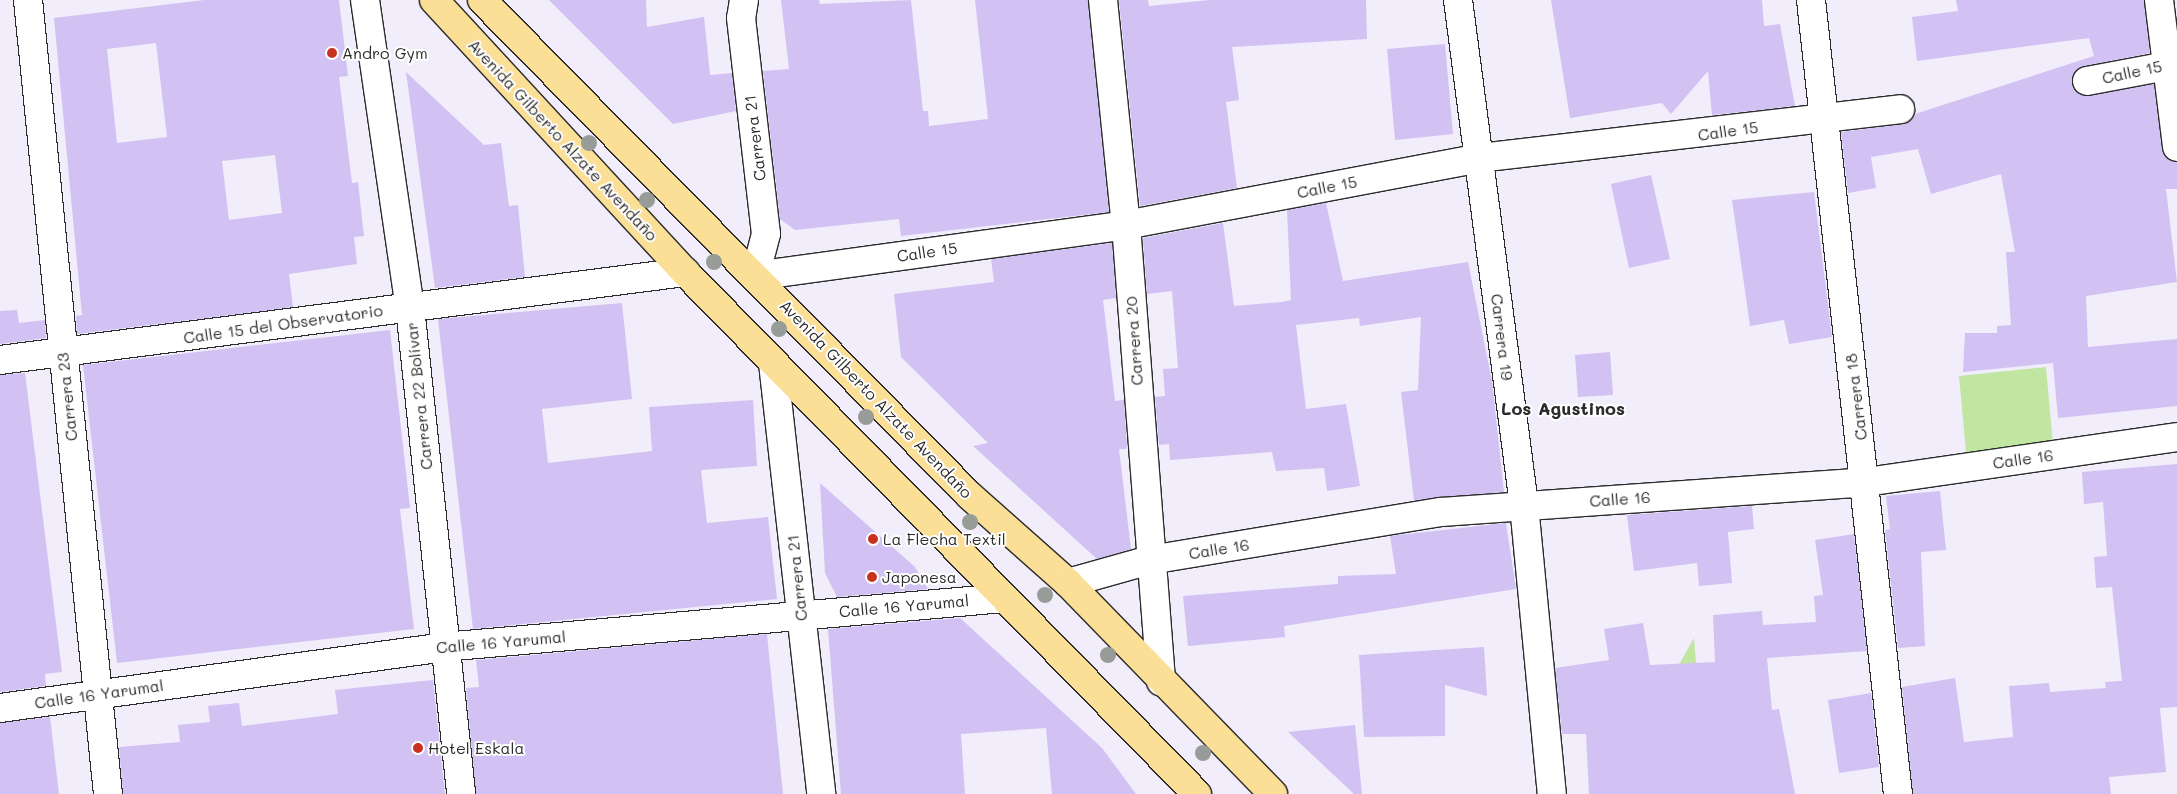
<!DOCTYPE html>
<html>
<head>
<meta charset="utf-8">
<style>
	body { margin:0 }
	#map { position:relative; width:2177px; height:794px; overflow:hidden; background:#f1edfb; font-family:Mali,sans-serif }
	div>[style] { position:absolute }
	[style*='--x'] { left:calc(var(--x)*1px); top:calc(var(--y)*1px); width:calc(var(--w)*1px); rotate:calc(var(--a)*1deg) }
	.green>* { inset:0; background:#c1e6a1 }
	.building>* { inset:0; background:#d1c2f3 }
	.roads { filter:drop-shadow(1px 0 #2b2b2b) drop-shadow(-1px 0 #2b2b2b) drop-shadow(0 1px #2b2b2b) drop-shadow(0 -1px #2b2b2b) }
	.street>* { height:28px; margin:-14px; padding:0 14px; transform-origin:14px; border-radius:14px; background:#fff }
	.secondary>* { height:28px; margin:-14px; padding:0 14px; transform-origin:14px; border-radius:14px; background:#fff }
	.primary>* { height:28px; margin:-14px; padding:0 14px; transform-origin:14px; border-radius:14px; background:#fbdf96 }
	.trees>* { width:16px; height:16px; margin:-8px; border-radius:50%; background:#989c99 }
	.dots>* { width:14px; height:14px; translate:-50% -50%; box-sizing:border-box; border:2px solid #fff; border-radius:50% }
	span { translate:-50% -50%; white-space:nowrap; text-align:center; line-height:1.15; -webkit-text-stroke:4px #fff; paint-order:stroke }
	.poi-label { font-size:16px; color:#2b2b2b }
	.left { translate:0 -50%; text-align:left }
	.street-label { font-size:16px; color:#2b2b2b }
	.neighbourhood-label { font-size:18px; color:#2b2b2b; font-weight:700 }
</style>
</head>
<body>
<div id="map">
	<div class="green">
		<div style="clip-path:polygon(2046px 367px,2054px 455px,1967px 463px,1959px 376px)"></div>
		<div style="clip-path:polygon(1694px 638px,1699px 700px,1657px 704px)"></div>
	</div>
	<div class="building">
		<div style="clip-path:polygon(evenodd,204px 0,339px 0,348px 76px,339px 77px,352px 183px,358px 182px,364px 236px,354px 237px,357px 264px,289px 274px,293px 307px,77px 334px,76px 316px,82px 315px,54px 18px,204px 0,156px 43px,167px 137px,117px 143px,107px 49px,156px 43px,204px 0,275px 155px,282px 213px,229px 220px,222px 161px,275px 155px)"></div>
		<div style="clip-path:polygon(549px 0,646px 0,647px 27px,704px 17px,710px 75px,732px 73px,736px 111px,673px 124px)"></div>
		<div style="clip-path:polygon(781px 0,819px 0,820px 4px,911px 0,923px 111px,928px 111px,929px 126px,988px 119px,975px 0,1088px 0,1109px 212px,901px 236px,899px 219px,795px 230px,780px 219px,763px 71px,789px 69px)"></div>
		<div style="clip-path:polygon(1119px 0,1148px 0,1149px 6px,1210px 0,1366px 0,1367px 39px,1232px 47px,1239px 100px,1226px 102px,1237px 188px,1140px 206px)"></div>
		<div style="clip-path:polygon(1551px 0,1762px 0,1764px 26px,1780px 24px,1795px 106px,1712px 115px,1708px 71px,1671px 114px,1662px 103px,1570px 118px)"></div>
		<div style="clip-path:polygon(1956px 0,2144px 0,2150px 53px,2084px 66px,2076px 70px,2072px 83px,2076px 92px,2089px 96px,2154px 84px,2162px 149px,2165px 157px,2177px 162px,2177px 189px,2166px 189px,2177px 282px,2086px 296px,2088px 347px,2177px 339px,2177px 406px,2058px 418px,2053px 363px,1963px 372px,1965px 333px,1997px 333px,1997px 326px,2011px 325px,2006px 252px,2015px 252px,2001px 174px,1931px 194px,1918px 149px,1871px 157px,1876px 188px,1848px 193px,1841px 132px,1902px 124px,1915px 114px,2094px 56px,2089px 38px,1917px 61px,1912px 17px,1958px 11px)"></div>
		<div style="clip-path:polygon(1445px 44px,1453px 134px,1395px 140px,1387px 49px)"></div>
		<div style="clip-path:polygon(406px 72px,484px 145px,501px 143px,509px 206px,518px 205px,525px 277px,435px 288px)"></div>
		<div style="clip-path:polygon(1651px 175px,1670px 259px,1629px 268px,1611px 184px)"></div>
		<div style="clip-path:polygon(1814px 192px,1832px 337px,1789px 344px,1784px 320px,1750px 326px,1732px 200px)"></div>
		<div style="clip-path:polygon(1326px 203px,1343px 281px,1468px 262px,1492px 381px,1504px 492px,1414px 501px,1401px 392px,1418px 390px,1421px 317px,1360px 326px,1359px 318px,1296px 325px,1306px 409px,1346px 404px,1360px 486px,1327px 491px,1324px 468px,1276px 471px,1272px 452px,1170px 460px,1169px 444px,1159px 445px,1155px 397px,1165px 396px,1163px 369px,1178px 368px,1172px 291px,1147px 294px,1143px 238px,1223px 223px,1234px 306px,1282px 302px,1291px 300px,1287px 210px)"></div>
		<div style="clip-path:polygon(1112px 243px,1116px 298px,1103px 300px,1115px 401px,1124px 400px,1127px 449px,1119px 449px,1131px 549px,1097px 559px,973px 446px,988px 443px,901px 357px,894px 294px,994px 282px,991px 259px)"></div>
		<div style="clip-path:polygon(622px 303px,632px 399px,542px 409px,548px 463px,652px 451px,649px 407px,753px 400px,757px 466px,701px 470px,707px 523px,768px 517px,777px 599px,473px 629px,438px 319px)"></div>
		<div style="clip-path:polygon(17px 310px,19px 323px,45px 320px,46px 338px,0 344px,0 311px)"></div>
		<div style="clip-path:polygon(390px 330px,410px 508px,400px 509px,414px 629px,117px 663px,83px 365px)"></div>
		<div style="clip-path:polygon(1610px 352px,1613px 395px,1578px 397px,1575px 355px)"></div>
		<div style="clip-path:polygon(25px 373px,62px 672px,45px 674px,46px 686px,0 692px,0 375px)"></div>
		<div style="clip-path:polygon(2177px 464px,2177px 707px,2160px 708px,2166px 772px,2109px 777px,2111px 794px,1913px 794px,1902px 687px,1955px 678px,1964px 742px,2013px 737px,2009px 686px,2049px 683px,2050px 692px,2106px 688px,2105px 682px,2122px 681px,2112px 587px,2096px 588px,2094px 557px,2107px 556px,2103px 502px,2084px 504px,2082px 472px)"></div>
		<div style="clip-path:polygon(820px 483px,915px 567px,928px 589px,837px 597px,825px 573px)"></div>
		<div style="clip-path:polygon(1940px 491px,1946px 550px,1921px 552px,1925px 646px,1898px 648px,1885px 530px,1890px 529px,1886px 496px)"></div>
		<div style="clip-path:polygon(1752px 506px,1754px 529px,1728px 532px,1732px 583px,1699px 586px,1697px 563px,1634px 571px,1627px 515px)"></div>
		<div style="clip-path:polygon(1506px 523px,1516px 589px,1284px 626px,1285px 637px,1188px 646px,1183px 596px,1338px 584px,1338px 576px,1396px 574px,1390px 536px)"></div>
		<div style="clip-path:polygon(1854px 534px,1867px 651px,1767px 658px,1772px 710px,1779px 709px,1795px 794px,1589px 794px,1586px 734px,1562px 734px,1555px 668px,1609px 660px,1604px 629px,1643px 623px,1650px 665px,1715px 662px,1713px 615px,1762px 611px,1763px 625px,1816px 622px,1814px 596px,1823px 595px,1815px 540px)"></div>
		<div style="clip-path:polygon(960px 618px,1102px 748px,1136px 794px,1052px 794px,1046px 728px,961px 734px,965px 794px,841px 794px,828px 629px)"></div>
		<div style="clip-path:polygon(767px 634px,783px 794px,476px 794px,466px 688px,479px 687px,476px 660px)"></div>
		<div style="clip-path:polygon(1484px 647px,1487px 696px,1445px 685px,1445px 736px,1364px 737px,1359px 655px)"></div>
		<div style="clip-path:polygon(433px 680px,445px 794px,123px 794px,119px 747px,180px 742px,178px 725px,210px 722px,208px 706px,239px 703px,242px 726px,338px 714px,335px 690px)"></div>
		<div style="clip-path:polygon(1871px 693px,1879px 767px,1839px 773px,1828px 700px)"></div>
		<div style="clip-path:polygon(50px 717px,59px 794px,0 794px,0 723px)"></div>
		<div style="clip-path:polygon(1355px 725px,1362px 794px,1354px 794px,1288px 732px)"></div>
	</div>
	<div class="roads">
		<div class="street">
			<div style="--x:1103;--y:0;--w:226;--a:84.2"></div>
			<div style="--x:1126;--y:225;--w:458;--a:85.6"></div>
			<div style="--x:1458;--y:0;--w:509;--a:82.55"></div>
			<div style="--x:1524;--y:505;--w:290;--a:84.5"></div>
			<div style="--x:1811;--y:0;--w:799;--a:83.75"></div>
			<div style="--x:2159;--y:0;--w:148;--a:83"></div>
			<div style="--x:2087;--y:81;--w:92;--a:-10.7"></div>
			<div style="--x:755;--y:276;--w:374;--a:-7.8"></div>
			<div style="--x:1126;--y:225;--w:359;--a:-10.7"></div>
			<div style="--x:1479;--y:158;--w:424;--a:-6.6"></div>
			<div style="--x:1068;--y:583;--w:85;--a:-15.7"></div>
			<div style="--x:1150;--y:560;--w:295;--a:-9.4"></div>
			<div style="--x:1441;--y:512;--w:426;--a:-4"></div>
			<div style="--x:1866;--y:482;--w:314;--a:-8.2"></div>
			<div style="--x:0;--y:708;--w:447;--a:-7.8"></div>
			<div style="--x:443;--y:647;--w:563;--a:-4.99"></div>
		</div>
		<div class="secondary">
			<div style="--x:28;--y:0;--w:798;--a:84.25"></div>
			<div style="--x:365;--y:0;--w:310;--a:81.7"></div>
			<div style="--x:410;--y:307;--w:490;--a:84"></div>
			<div style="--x:744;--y:0;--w:18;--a:99"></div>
			<div style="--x:741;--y:18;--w:217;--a:83.4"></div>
			<div style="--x:766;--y:234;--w:43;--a:104.7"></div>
			<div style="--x:0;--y:360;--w:691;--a:-7.32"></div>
			<div style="--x:773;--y:363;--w:434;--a:83.6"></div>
		</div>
		<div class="primary">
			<div style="--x:434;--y:0;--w:370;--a:47.3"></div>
			<div style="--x:685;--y:272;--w:731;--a:45.55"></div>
			<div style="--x:482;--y:0;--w:696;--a:45.47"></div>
			<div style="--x:970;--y:496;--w:131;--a:41.6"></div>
			<div style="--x:1068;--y:583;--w:294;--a:45.8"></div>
		</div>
	</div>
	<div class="trees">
		<div style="left:589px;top:143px"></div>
		<div style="left:647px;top:200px"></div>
		<div style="left:714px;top:262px"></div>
		<div style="left:779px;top:329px"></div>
		<div style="left:866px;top:417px"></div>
		<div style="left:970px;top:522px"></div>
		<div style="left:1045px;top:595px"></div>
		<div style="left:1108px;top:655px"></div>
		<div style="left:1203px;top:753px"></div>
	</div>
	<div class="dots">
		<div style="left:332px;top:53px;background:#c8321e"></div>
		<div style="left:873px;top:539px;background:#c8321e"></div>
		<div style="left:872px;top:577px;background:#c8321e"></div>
		<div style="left:418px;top:748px;background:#c8321e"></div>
	</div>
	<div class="poi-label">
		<span class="left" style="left:342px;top:53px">Andro Gym</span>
		<span class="left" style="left:883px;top:539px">La Flecha Textil</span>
		<span class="left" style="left:882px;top:577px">Japonesa</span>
		<span class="left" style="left:428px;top:748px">Hotel Eskala</span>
	</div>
	<div class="street-label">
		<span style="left:2132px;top:72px;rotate:-12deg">Calle 15</span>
		<span style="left:1728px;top:131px;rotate:-8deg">Calle 15</span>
		<span style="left:755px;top:138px;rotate:-97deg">Carrera 21</span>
		<span style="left:563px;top:140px;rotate:47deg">Avenida Gilberto Alzate Avendaño</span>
		<span style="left:1327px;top:187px;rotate:-11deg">Calle 15</span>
		<span style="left:927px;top:252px;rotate:-8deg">Calle 15</span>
		<span style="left:283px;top:324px;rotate:-8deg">Calle 15 del Observatorio</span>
		<span style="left:1502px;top:337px;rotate:83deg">Carrera 19</span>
		<span style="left:1134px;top:341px;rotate:-94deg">Carrera 20</span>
		<span style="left:419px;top:396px;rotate:-96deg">Carrera 22 Bolívar</span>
		<span style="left:67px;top:397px;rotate:-96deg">Carrera 23</span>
		<span style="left:1856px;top:397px;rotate:-97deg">Carrera 18</span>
		<span style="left:876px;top:399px;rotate:46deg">Avenida Gilberto Alzate Avendaño</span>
		<span style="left:2023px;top:459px;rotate:-8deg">Calle 16</span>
		<span style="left:1620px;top:499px;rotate:-4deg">Calle 16</span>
		<span style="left:1219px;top:549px;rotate:-9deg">Calle 16</span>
		<span style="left:797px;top:578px;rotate:-96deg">Carrera 21</span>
		<span style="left:904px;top:606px;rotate:-5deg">Calle 16 Yarumal</span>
		<span style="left:501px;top:642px;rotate:-5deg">Calle 16 Yarumal</span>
		<span style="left:99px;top:694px;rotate:-8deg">Calle 16 Yarumal</span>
	</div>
	<div class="neighbourhood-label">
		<span style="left:1563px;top:408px">Los Agustinos</span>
	</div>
</div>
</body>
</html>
